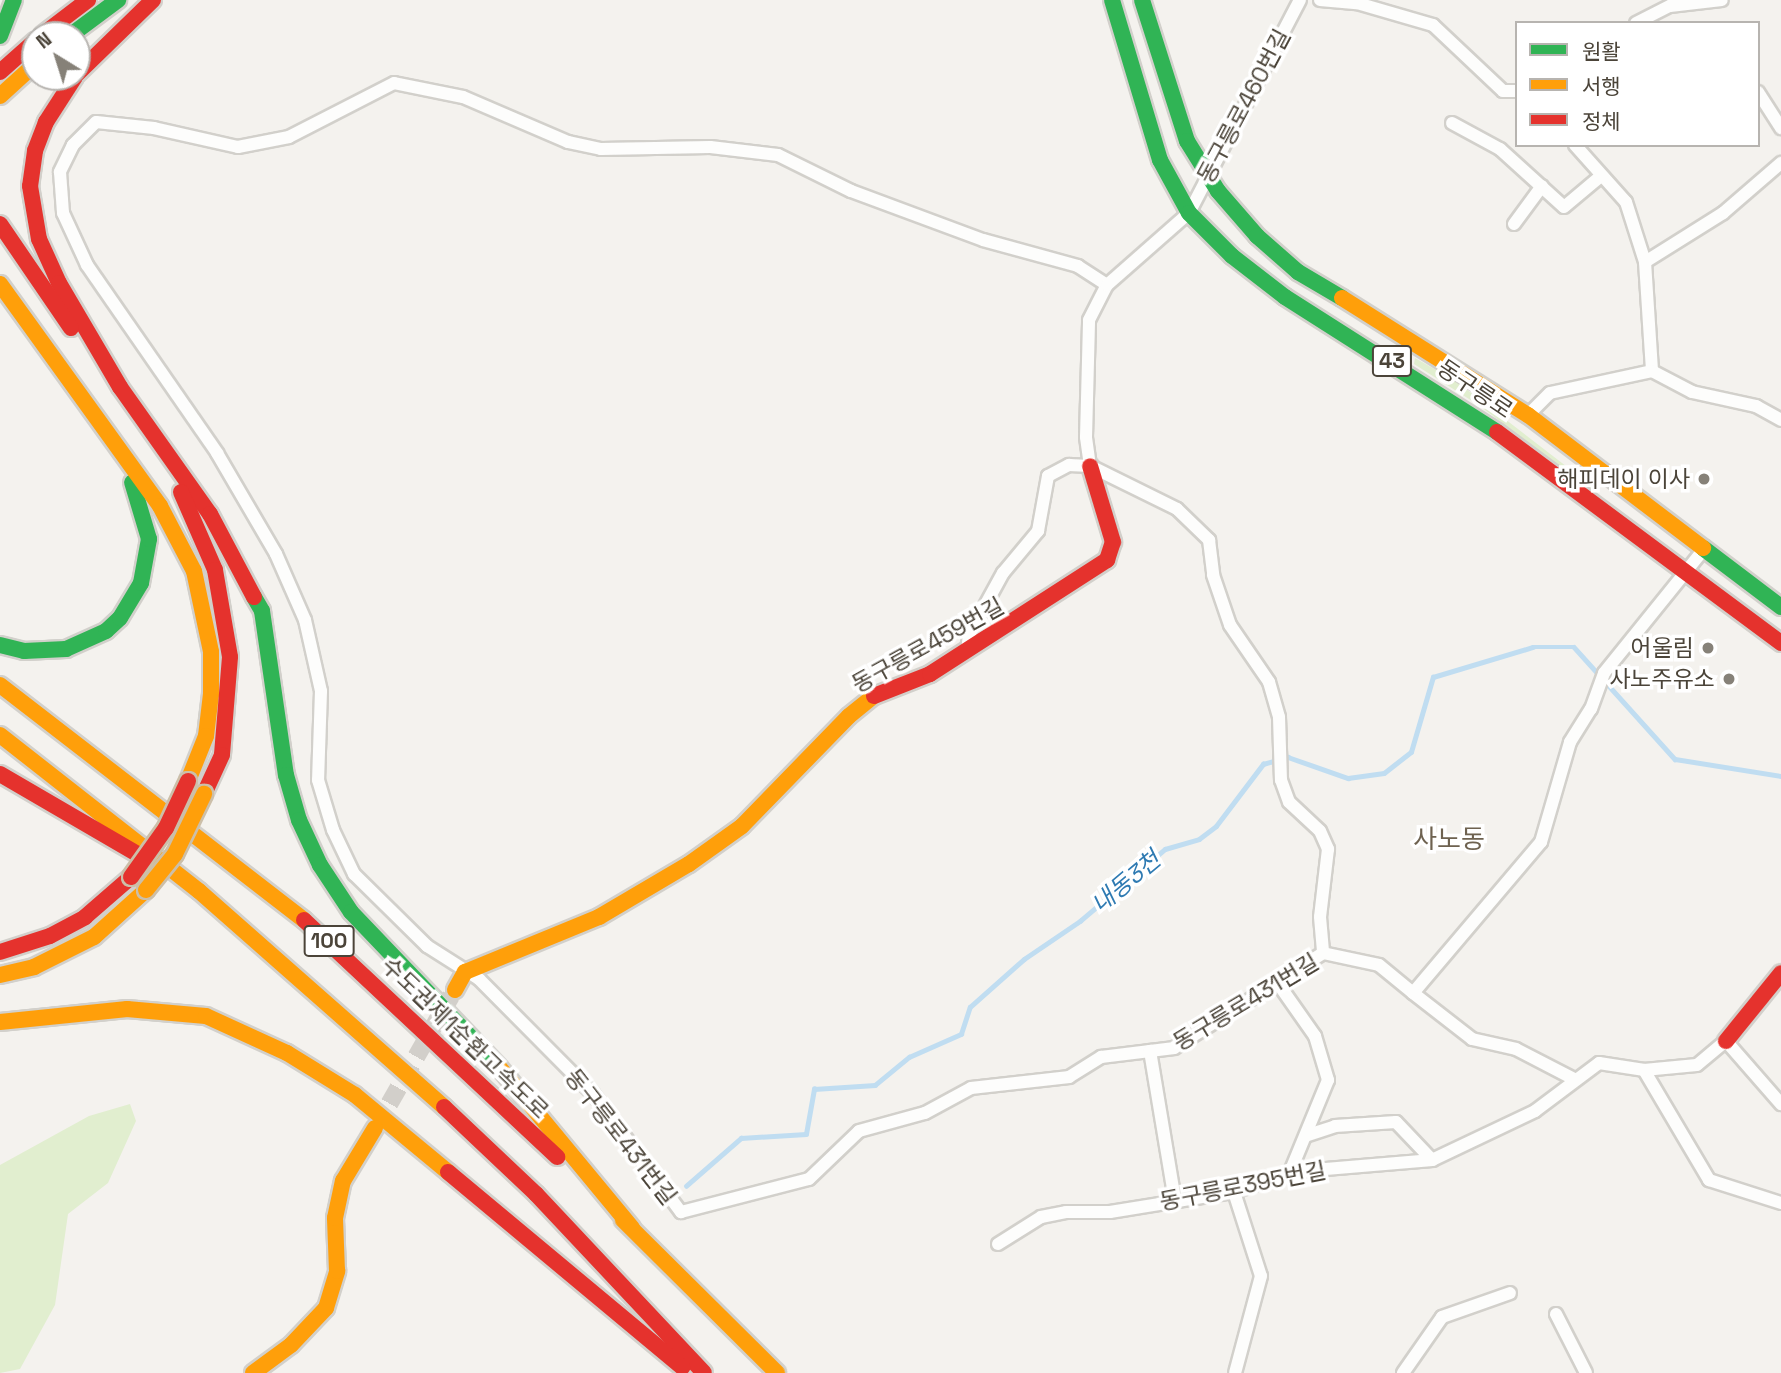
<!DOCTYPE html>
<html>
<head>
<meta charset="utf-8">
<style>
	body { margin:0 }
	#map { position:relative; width:1781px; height:1373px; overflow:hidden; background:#f4f2ee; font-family:"Space Grotesk","Noto Sans KR",sans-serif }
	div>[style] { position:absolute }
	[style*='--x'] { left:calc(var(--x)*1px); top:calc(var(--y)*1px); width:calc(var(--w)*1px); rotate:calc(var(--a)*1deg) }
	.green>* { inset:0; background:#e1eecf }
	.stream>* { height:4.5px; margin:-2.25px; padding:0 2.25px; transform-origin:2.25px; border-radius:2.25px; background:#c0ddf1 }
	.secondary-tunnel>* { height:18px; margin-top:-9px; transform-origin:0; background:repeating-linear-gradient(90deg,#d2cfca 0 18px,transparent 0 27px) }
	.roads { filter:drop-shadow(2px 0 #d2d0cb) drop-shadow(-2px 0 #d2d0cb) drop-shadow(0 2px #d2d0cb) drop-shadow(0 -2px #d2d0cb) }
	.street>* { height:12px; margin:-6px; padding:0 6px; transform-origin:6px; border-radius:6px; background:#fdfdfc }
	.fast>* { height:16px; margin:-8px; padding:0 8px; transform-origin:8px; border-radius:8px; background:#30b455 }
	.slow>* { height:16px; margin:-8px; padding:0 8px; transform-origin:8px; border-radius:8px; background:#ff9f0a }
	.jam>* { height:16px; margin:-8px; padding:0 8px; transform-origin:8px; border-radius:8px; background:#e5322d }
	.bridges { filter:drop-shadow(2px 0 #ccbfa9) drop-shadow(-2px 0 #ccbfa9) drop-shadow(0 2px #ccbfa9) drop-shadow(0 -2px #ccbfa9) }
	.slow-bridge>* { height:16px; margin:-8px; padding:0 8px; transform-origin:8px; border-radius:8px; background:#ff9f0a }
	.jam-bridge>* { height:16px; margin:-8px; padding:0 8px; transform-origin:8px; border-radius:8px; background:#e5322d }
	.dots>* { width:19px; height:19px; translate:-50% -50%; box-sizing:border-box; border:4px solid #fff; border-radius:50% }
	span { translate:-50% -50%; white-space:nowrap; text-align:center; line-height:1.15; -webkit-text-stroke:7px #fff; paint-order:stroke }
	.shield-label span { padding:2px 5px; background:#fff; border:2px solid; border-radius:5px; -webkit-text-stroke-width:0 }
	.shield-label { font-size:21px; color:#4b4439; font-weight:700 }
	.street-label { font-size:23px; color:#4b4439 }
	.poi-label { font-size:23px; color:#4b4439 }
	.right { translate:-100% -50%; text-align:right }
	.water-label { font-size:24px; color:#2e7ab2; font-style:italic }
	.quarter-label { font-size:26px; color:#6e6250 }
	.legend { position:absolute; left:1515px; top:21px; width:245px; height:126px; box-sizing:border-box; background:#fff; border:2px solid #b7b4b0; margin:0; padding:9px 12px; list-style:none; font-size:21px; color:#4b4439 }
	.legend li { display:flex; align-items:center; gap:14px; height:35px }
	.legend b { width:35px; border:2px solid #b7b4b0 }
	.north { position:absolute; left:21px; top:21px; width:70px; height:70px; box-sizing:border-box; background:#fff; border:2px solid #b7b4b0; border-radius:50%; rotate:322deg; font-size:19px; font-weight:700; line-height:28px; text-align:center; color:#4b4439 }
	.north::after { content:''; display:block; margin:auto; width:24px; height:32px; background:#868178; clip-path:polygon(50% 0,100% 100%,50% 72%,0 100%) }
</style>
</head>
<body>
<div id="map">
	<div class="green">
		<div style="clip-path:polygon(1415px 358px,1457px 382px,1597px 490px,1593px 492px,1480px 406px,1414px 364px)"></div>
		<div style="clip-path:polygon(130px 1104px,136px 1121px,108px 1183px,68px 1214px,55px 1305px,20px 1369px,0 1373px,0 1165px,89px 1116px)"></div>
	</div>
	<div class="stream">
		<div style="--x:686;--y:1186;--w:73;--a:-41.1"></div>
		<div style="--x:741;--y:1138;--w:65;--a:-3.5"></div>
		<div style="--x:806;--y:1134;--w:46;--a:-79.9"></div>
		<div style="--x:814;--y:1089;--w:61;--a:-3.8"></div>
		<div style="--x:875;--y:1085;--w:44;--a:-39.5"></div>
		<div style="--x:909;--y:1057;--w:57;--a:-23.9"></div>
		<div style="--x:961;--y:1034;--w:28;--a:-72"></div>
		<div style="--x:970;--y:1007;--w:72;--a:-41.6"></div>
		<div style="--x:1024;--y:959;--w:68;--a:-34.2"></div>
		<div style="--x:1080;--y:921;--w:111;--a:-40.3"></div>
		<div style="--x:1165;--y:849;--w:35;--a:-16"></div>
		<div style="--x:1199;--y:839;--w:21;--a:-37"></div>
		<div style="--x:1216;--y:826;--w:78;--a:-52.8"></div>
		<div style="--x:1263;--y:764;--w:26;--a:-16"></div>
		<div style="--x:1288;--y:757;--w:64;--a:19.3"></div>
		<div style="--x:1348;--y:778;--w:36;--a:-8"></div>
		<div style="--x:1384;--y:773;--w:34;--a:-38"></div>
		<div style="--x:1411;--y:752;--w:78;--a:-73.7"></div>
		<div style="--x:1433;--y:677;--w:104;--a:-16.7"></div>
		<div style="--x:1533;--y:647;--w:41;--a:0"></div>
		<div style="--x:1574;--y:647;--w:151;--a:48"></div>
		<div style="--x:1675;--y:759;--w:107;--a:9.1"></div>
	</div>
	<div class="secondary-tunnel">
		<div style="--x:376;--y:1127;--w:151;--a:-60.2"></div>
	</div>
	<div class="roads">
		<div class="street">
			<div style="--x:1320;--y:0;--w:37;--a:5"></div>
			<div style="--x:1357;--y:3;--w:79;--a:16.1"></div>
			<div style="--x:1433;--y:25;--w:96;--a:43.3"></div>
			<div style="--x:1503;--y:91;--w:14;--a:0"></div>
			<div style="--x:1636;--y:23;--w:38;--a:-27"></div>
			<div style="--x:1670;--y:6;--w:52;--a:-6.6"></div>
			<div style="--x:1758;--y:92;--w:43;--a:57.4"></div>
			<div style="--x:1452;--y:123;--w:55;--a:28.4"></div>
			<div style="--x:1500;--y:149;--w:86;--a:42.2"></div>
			<div style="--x:1564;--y:207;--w:48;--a:-40"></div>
			<div style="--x:1575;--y:145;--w:76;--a:48.2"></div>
			<div style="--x:1626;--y:202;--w:63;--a:72.4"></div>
			<div style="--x:1645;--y:262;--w:109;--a:86.3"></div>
			<div style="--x:1514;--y:224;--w:47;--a:-53.6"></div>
			<div style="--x:1645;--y:262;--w:92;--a:-32.1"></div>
			<div style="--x:1723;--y:213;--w:77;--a:-40.8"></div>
			<div style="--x:1107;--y:285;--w:35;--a:-147"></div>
			<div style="--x:1078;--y:266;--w:98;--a:-164.7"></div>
			<div style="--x:983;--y:240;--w:141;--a:-159.6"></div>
			<div style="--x:851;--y:191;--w:81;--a:-153.7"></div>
			<div style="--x:778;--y:155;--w:68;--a:-173.3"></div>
			<div style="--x:710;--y:147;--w:109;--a:178.9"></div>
			<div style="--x:601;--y:149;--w:34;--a:-168"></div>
			<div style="--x:568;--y:142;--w:114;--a:-156.8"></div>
			<div style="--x:463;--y:97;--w:70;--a:-168.5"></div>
			<div style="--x:394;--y:83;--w:118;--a:152.8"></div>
			<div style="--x:289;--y:137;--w:52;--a:168.9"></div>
			<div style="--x:238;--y:147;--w:86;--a:-167.3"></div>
			<div style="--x:154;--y:128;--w:58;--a:-174.1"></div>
			<div style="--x:96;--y:122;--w:33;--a:135"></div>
			<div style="--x:73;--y:145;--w:30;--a:116"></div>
			<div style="--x:60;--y:172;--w:41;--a:85.8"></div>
			<div style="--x:63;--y:213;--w:57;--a:65.2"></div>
			<div style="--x:87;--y:265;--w:229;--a:55.3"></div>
			<div style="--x:217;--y:453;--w:117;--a:59.7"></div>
			<div style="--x:276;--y:554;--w:72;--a:66.3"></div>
			<div style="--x:305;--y:620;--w:73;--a:77.3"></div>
			<div style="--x:321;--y:691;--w:89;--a:91.9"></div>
			<div style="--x:318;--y:780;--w:52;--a:73.3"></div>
			<div style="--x:333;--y:830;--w:49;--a:64.5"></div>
			<div style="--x:354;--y:874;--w:103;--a:44.6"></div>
			<div style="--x:427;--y:946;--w:62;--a:32.4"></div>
			<div style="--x:479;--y:979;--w:163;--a:45.2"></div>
			<div style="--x:594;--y:1095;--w:146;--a:53.4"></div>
			<div style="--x:681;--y:1212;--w:132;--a:-14.5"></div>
			<div style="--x:809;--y:1179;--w:69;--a:-43.8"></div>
			<div style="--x:859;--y:1131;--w:68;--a:-15.3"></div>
			<div style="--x:925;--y:1113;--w:52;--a:-28.5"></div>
			<div style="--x:971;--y:1088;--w:99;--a:-6.4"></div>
			<div style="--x:1069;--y:1077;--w:38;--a:-32"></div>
			<div style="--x:1101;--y:1057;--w:74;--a:-7"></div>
			<div style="--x:1174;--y:1048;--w:177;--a:-32.5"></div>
			<div style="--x:1323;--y:953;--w:57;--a:12.1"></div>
			<div style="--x:1379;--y:965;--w:44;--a:39.5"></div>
			<div style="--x:1413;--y:993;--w:198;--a:-49.7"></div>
			<div style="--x:1541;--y:842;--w:104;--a:-73.8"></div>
			<div style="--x:1570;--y:742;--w:39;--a:-58"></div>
			<div style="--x:1591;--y:709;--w:38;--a:-70"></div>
			<div style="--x:1604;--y:673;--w:161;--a:-51.1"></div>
			<div style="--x:1528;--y:415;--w:31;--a:-45"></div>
			<div style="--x:1550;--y:393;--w:104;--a:-12.2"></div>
			<div style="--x:1652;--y:371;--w:45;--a:27.7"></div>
			<div style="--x:1692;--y:392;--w:66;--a:12.3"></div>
			<div style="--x:1756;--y:406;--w:29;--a:29"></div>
			<div style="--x:1090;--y:466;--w:29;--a:-98"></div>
			<div style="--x:1086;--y:437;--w:117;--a:-88.5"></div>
			<div style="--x:1089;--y:320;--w:39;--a:-63"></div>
			<div style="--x:1107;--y:285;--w:109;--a:-41.3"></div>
			<div style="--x:1189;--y:213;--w:240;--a:-62.5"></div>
			<div style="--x:967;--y:651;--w:16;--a:-83"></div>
			<div style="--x:969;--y:635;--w:71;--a:-61.3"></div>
			<div style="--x:1003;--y:573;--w:55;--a:-50.2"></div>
			<div style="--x:1038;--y:531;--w:56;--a:-79.7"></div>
			<div style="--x:1048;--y:476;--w:24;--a:-28"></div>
			<div style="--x:1069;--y:465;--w:21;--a:3"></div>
			<div style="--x:1090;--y:466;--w:97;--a:26.3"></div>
			<div style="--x:1177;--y:509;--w:45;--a:44.1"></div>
			<div style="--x:1209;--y:540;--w:35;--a:83"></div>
			<div style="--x:1213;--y:575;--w:53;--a:71.2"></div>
			<div style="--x:1230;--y:625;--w:69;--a:55.6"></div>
			<div style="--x:1269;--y:682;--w:36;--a:74"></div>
			<div style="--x:1279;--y:717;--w:63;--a:88.2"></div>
			<div style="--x:1281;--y:780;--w:23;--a:70"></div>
			<div style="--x:1289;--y:802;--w:42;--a:43.1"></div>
			<div style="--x:1320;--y:831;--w:20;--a:66"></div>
			<div style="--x:1328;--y:849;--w:68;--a:96.7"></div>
			<div style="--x:1320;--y:917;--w:36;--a:85"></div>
			<div style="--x:1277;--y:982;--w:66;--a:54.9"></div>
			<div style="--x:1315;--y:1036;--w:46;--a:73.5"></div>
			<div style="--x:1328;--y:1080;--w:100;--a:112.4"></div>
			<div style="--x:1413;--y:993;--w:75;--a:37.9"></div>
			<div style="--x:1472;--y:1039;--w:45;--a:12.8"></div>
			<div style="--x:1516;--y:1049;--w:65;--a:27.3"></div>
			<div style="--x:1150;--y:1051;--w:151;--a:80.5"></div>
			<div style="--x:1644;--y:1070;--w:128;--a:59.4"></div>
			<div style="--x:1709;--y:1180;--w:76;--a:17.7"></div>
			<div style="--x:1308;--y:1135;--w:28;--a:-18"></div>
			<div style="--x:1335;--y:1126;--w:61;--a:-3.8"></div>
			<div style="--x:1396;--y:1122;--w:52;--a:46.5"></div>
			<div style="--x:1234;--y:1192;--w:88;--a:72.2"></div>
			<div style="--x:1261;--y:1276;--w:100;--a:105"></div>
			<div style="--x:998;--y:1244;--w:51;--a:-32.1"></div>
			<div style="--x:1041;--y:1217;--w:25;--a:-11"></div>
			<div style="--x:1066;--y:1212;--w:44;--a:0"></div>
			<div style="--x:1110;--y:1212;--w:126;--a:-9.2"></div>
			<div style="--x:1234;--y:1192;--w:59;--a:-19.7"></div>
			<div style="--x:1290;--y:1172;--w:143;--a:-4.8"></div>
			<div style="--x:1432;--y:1160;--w:114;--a:-25.4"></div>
			<div style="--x:1535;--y:1111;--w:80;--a:-36.9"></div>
			<div style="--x:1599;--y:1063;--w:46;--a:8.8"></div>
			<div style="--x:1644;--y:1070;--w:53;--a:-5.4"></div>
			<div style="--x:1697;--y:1065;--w:38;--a:-40"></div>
			<div style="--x:1726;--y:1041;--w:84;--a:48.9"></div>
			<div style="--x:1556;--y:1314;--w:66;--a:63"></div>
			<div style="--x:1403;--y:1373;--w:68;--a:-55.1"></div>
			<div style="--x:1442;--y:1317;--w:72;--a:-19.4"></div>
		</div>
		<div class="fast">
			<div style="--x:1112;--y:0;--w:167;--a:73.3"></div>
			<div style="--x:1160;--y:160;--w:60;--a:61.3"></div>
			<div style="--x:1189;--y:213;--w:61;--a:45"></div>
			<div style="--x:1232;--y:256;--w:67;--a:37.7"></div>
			<div style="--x:1285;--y:297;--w:251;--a:32.5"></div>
			<div style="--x:1142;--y:0;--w:148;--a:72.3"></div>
			<div style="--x:1187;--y:141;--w:59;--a:58.2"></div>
			<div style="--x:1218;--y:191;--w:60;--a:49.1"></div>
			<div style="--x:1257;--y:236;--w:55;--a:41.3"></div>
			<div style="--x:1298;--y:272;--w:51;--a:30.6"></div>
			<div style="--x:71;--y:35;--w:59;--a:-36.7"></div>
			<div style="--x:0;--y:36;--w:39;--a:-69"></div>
			<div style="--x:1703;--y:548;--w:98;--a:37.1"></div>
			<div style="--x:254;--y:597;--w:16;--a:60"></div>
			<div style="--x:262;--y:611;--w:166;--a:81.7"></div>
			<div style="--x:286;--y:775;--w:47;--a:73.9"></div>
			<div style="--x:299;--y:820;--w:50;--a:65"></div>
			<div style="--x:320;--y:865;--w:56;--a:56.6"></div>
			<div style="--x:351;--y:912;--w:214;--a:46.3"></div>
			<div style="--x:0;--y:645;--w:25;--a:14"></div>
			<div style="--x:24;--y:651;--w:42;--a:-2.7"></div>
			<div style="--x:66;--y:649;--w:44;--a:-24.2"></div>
			<div style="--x:106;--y:631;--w:19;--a:-43"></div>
			<div style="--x:120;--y:618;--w:41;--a:-59"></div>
			<div style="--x:141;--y:583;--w:45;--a:-79.7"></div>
			<div style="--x:149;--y:539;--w:59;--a:-106.6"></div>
		</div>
		<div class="slow">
			<div style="--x:0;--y:96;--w:47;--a:-42.4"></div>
			<div style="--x:0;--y:284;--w:274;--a:54.2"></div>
			<div style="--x:160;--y:506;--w:73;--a:62.4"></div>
			<div style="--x:194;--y:571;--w:83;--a:78.1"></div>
			<div style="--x:211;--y:652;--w:42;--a:90"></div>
			<div style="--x:211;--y:694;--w:42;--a:96.8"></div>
			<div style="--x:206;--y:736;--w:48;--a:111.8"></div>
			<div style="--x:1342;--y:298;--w:220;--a:32.2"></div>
			<div style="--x:1528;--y:415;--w:220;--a:37.2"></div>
			<div style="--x:0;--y:685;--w:384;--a:37.7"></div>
			<div style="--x:0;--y:735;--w:253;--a:38.1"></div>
			<div style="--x:199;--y:891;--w:327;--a:41.4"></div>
			<div style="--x:0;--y:975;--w:35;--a:-13"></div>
			<div style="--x:34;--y:967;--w:67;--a:-26.6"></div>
			<div style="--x:94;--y:937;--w:70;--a:-42.1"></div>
			<div style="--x:455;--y:990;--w:21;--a:-61"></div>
			<div style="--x:465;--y:972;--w:145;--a:-22.3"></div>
			<div style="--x:599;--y:917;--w:104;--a:-30.5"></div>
			<div style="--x:689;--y:864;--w:65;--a:-35.6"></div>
			<div style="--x:742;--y:826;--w:153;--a:-45.8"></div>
			<div style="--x:849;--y:716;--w:32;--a:-39"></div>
			<div style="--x:0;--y:1022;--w:128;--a:-5.8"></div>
			<div style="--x:127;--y:1009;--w:79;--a:5.1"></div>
			<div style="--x:206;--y:1016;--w:89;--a:24.6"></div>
			<div style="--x:287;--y:1053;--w:80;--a:31.7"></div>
			<div style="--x:355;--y:1095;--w:121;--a:39.6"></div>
			<div style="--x:499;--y:1067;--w:209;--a:50.4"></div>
			<div style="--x:623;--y:1220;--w:217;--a:44.8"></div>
			<div style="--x:253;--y:1373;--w:47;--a:-36.4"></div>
			<div style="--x:291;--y:1345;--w:51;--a:-46.6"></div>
			<div style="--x:326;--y:1308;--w:39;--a:-73"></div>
			<div style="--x:337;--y:1271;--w:53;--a:-92.2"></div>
			<div style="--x:335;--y:1218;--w:38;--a:-78"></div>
			<div style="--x:343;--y:1181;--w:62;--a:-58.9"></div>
		</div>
		<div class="jam">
			<div style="--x:42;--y:35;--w:58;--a:-37.3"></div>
			<div style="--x:0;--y:72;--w:47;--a:-41.5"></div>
			<div style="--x:77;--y:74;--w:106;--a:-44.2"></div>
			<div style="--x:75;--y:77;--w:54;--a:122.8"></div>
			<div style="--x:46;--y:122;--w:31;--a:111"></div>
			<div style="--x:35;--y:151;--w:35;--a:98"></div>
			<div style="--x:30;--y:186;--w:54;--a:80.4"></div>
			<div style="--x:39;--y:239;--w:48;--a:65.6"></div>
			<div style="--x:59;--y:283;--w:121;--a:59.6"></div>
			<div style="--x:120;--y:387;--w:156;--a:54.7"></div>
			<div style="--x:210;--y:514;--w:94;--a:62.1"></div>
			<div style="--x:0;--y:224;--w:126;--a:55.7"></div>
			<div style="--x:1497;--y:432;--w:354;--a:36.6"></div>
			<div style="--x:181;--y:492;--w:85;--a:66.4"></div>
			<div style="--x:215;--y:570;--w:88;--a:80.2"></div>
			<div style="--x:230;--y:657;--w:98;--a:94.7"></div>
			<div style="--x:222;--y:755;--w:43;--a:114.8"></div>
			<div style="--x:874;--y:696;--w:60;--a:-21.4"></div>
			<div style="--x:930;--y:674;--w:211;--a:-32.8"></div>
			<div style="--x:1107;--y:560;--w:19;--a:-72"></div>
			<div style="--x:1113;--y:542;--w:79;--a:-106.8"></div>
			<div style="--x:0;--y:774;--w:157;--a:30.2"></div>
			<div style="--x:304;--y:920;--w:347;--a:43.1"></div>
			<div style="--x:0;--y:952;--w:52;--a:-17.7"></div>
			<div style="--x:50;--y:936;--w:40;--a:-28"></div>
			<div style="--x:85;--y:917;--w:61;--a:-41"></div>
			<div style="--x:1726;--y:1041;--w:87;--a:-51"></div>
			<div style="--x:444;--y:1107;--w:127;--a:43.4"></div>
			<div style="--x:536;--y:1194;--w:245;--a:46.8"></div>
			<div style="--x:448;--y:1172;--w:305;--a:39.8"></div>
		</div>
	</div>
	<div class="bridges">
		<div class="slow-bridge">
			<div style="--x:146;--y:890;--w:46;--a:-51.1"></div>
			<div style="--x:175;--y:854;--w:67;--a:-64.2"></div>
		</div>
		<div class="jam-bridge">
			<div style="--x:131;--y:877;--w:60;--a:-54.5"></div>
			<div style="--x:166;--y:828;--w:52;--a:-64.9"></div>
		</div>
	</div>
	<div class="dots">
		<div style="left:1704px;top:479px;background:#868178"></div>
		<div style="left:1708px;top:648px;background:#868178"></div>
		<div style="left:1729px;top:679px;background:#868178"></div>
	</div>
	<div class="shield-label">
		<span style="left:1392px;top:361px">43</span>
		<span style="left:329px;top:941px">100</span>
	</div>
	<div class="street-label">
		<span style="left:1244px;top:106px;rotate:-62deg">동구릉로460번길</span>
		<span style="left:1475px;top:389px;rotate:34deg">동구릉로</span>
		<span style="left:928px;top:645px;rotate:-29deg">동구릉로459번길</span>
		<span style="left:1246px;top:1002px;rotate:-31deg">동구릉로431번길</span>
		<span style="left:465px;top:1038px;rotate:44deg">수도권제1순환고속도로</span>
		<span style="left:621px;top:1137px;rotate:52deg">동구릉로431번길</span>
		<span style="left:1243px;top:1186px;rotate:-11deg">동구릉로395번길</span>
	</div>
	<div class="poi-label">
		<span class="right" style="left:1690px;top:479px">해피데이 이사</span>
		<span class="right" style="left:1694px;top:648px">어울림</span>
		<span class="right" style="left:1715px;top:679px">사노주유소</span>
	</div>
	<div class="water-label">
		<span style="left:1126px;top:882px;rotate:-40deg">내동3천</span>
	</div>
	<div class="quarter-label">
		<span style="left:1449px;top:840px">사노동</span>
	</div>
	<ul class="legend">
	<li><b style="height:9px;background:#30b455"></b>원활</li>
	<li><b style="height:9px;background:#ff9f0a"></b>서행</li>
	<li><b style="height:9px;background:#e5322d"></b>정체</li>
	</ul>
	<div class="north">N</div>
</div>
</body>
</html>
